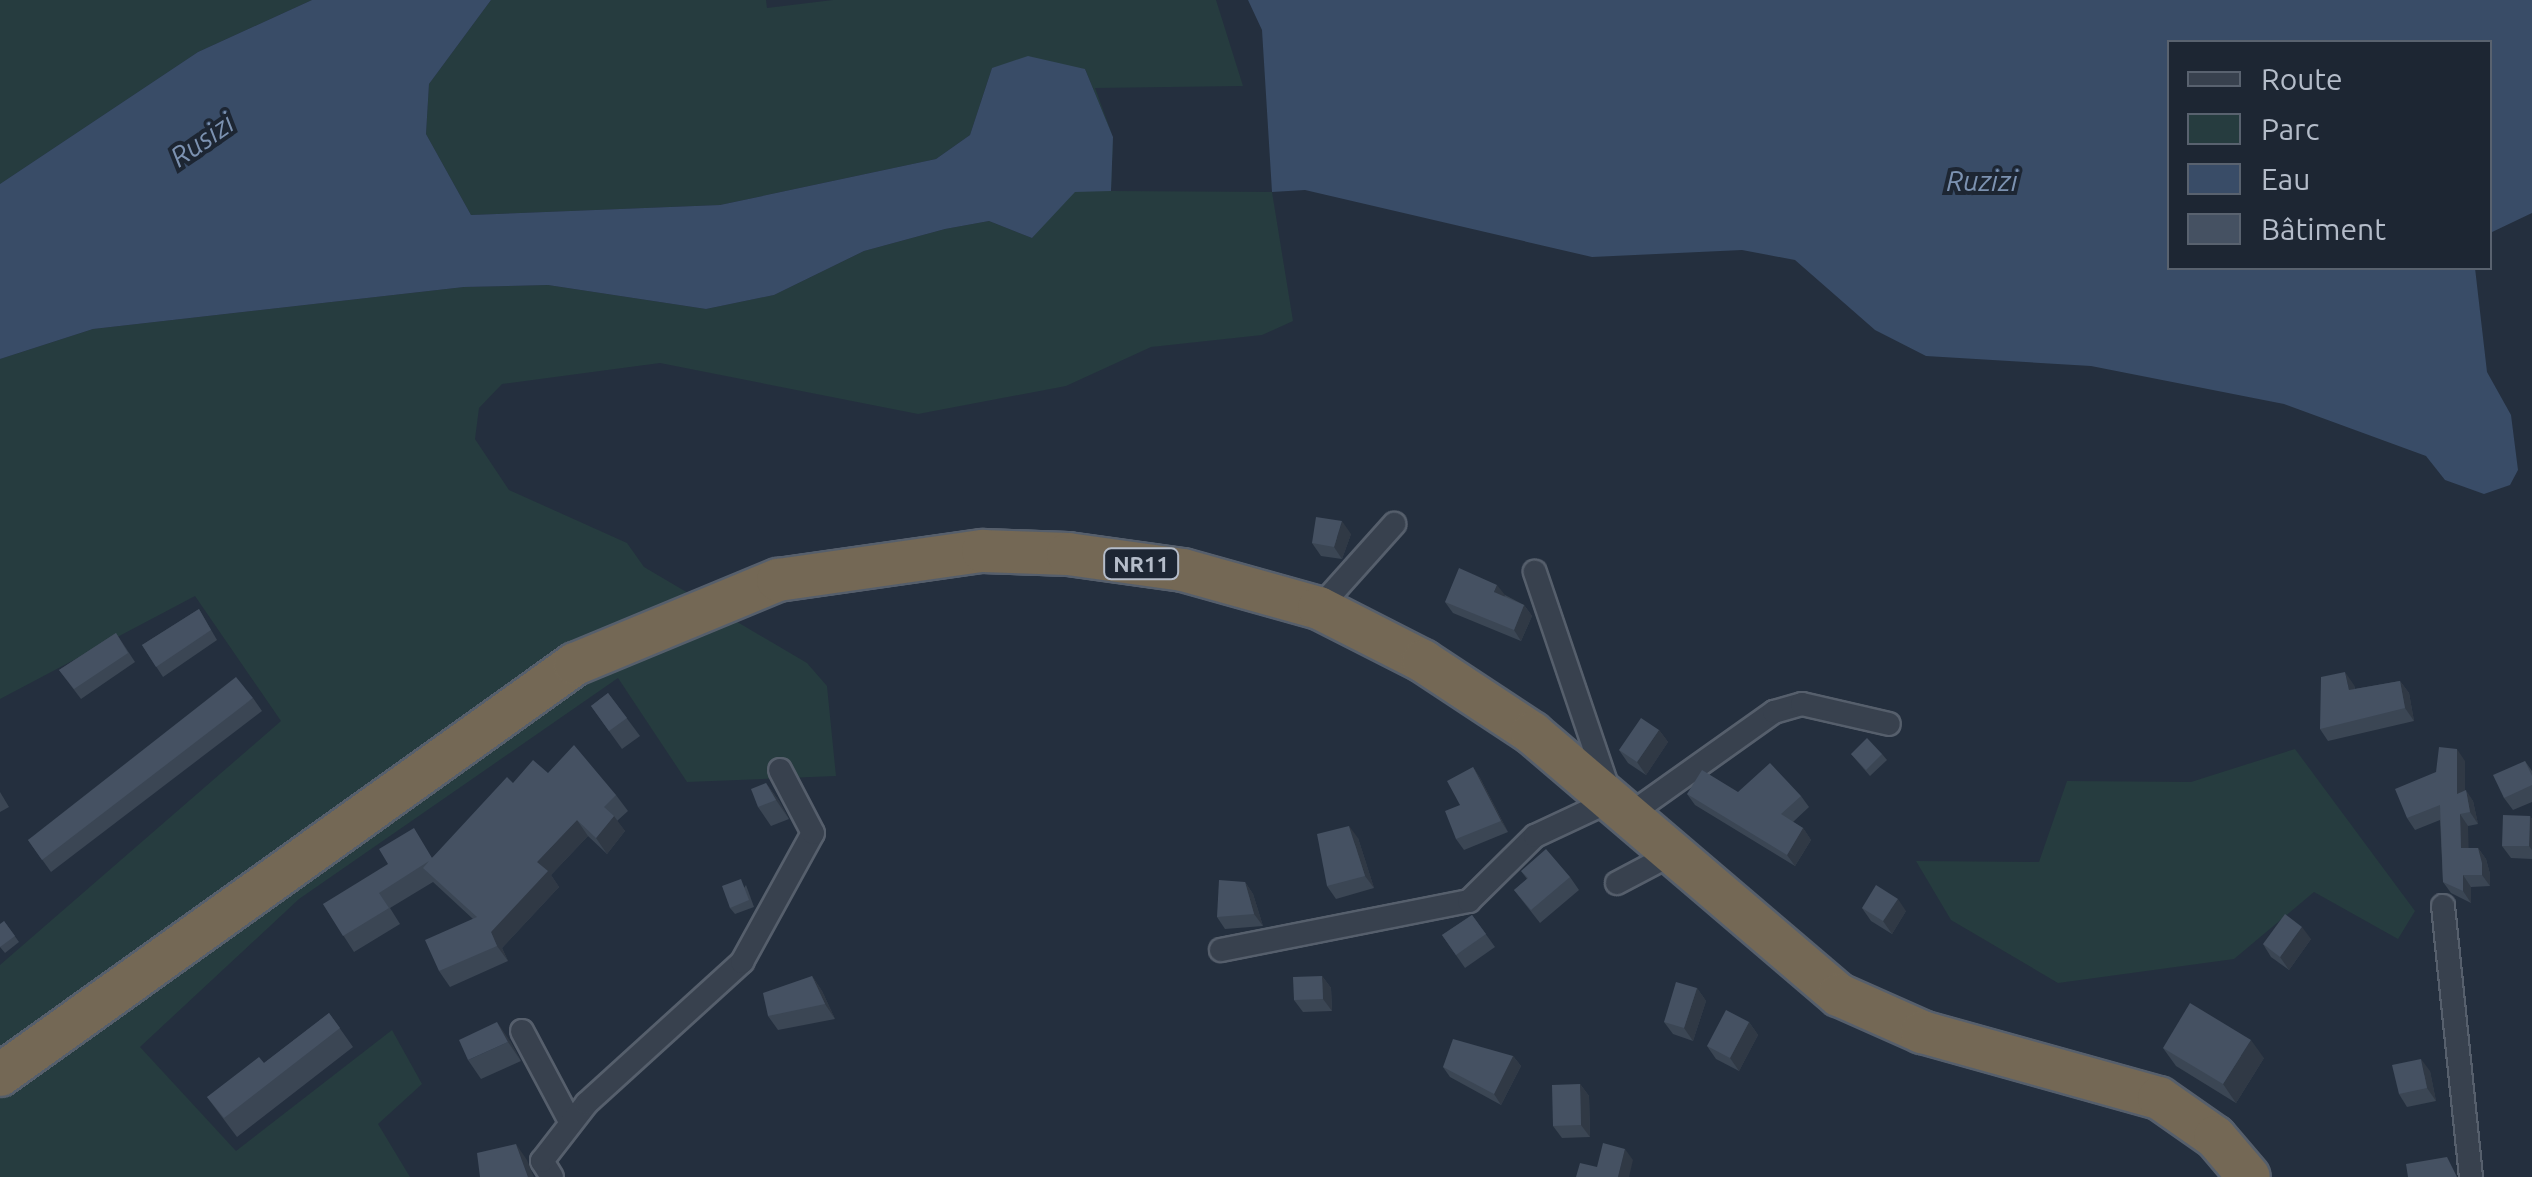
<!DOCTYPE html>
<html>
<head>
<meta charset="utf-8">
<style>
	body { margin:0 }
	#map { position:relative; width:2532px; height:1177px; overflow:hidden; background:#242f3e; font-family:Ubuntu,sans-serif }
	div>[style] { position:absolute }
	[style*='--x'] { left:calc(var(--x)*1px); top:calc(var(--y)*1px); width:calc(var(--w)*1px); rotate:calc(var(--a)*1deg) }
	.green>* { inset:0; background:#263c3f }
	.water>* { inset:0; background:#394c67 }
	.roads { filter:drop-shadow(2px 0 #565f6c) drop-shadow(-2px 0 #565f6c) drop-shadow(0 2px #565f6c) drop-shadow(0 -2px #565f6c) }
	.street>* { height:22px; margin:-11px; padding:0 11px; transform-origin:11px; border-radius:11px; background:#38414e }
	.highway>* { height:42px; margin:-21px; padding:0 21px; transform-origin:21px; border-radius:21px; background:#746855 }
	.wall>* { inset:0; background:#3b4654 }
	.shaded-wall>* { inset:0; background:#303945 }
	.building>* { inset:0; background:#455162 }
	span { translate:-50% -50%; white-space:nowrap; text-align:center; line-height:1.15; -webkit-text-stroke:8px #1d2633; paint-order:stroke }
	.shield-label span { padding:2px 8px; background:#1d2633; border:2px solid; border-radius:8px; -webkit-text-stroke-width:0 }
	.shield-label { font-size:22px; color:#b4bcc9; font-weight:700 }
	.water-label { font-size:28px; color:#7c92b1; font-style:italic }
	.legend { position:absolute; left:2167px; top:40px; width:325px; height:230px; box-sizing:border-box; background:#1d2633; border:2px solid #59626f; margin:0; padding:12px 18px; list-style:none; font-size:30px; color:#b4bcc9 }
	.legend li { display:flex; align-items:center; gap:20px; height:50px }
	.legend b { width:50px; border:2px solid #59626f }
</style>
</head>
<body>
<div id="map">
	<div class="green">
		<div style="clip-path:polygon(0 0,312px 0,198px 52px,0 184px)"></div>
		<div style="clip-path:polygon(491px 0,766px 0,767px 8px,833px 0,1216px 0,1243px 86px,1095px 88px,1113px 137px,1111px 191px,1272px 192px,1293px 321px,1262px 335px,1151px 347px,1066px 386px,918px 414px,660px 363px,502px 384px,479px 408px,475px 439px,509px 490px,627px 543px,644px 567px,807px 663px,827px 686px,836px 776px,687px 782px,618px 678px,299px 899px,140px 1047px,236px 1151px,392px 1030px,422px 1084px,378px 1124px,410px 1177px,0 1177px,0 965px,281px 721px,195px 596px,0 699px,0 359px,93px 329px,464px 287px,548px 285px,706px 309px,774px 295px,864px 251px,945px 229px,989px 221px,1032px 238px,1113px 137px,1085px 69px,992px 68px,970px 135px,936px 159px,720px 205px,471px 215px,426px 134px,429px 84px)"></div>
		<div style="clip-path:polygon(2295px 749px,2415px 911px,2398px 939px,2314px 892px,2234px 959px,2058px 983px,1951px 920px,1916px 861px,2039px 862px,2067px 781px,2191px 782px)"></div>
	</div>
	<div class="water">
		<div style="clip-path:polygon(312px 0,491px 0,429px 84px,426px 134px,471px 215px,720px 205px,936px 159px,970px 135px,992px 68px,1028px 56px,1085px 69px,1113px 137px,1111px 191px,1075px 192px,1032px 238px,989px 221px,945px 229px,864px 251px,774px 295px,706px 309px,548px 285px,464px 287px,93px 329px,0 359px,0 184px,198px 52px)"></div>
		<div style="clip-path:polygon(1248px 0,2532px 0,2532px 213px,2490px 233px,2490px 42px,2170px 42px,2170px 268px,2475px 268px,2487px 372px,2511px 415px,2518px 470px,2510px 485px,2484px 494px,2445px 480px,2426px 456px,2284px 404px,2091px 366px,1926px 356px,1875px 330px,1795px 260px,1742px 250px,1592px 257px,1305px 190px,1272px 192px,1262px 30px)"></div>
	</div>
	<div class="roads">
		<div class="street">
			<div style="--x:1319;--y:608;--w:113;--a:-48.2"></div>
			<div style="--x:1629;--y:815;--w:178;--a:-35.4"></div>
			<div style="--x:1774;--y:712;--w:29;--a:-16"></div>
			<div style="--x:1802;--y:704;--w:89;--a:12.9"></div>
			<div style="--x:1617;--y:883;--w:64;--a:-27.8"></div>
			<div style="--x:2443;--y:906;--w:272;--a:84.1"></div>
			<div style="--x:1221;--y:950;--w:253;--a:-11.2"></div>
			<div style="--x:1469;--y:901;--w:93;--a:-44.6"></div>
			<div style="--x:1535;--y:836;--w:85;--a:-25.1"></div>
			<div style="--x:1612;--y:800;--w:241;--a:-108.7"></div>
			<div style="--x:522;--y:1031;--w:104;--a:62"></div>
			<div style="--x:552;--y:1177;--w:19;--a:-122"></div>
			<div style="--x:542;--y:1161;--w:73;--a:-52.2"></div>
			<div style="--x:587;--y:1103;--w:210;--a:-42.3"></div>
			<div style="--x:742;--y:962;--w:147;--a:-61.2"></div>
			<div style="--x:813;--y:833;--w:71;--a:-117.6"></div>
		</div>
		<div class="highway">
			<div style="--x:0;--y:1075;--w:707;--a:-35.56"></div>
			<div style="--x:575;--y:664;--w:220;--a:-22.5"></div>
			<div style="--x:778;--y:580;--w:207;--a:-8.1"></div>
			<div style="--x:983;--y:551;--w:85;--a:2"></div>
			<div style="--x:1068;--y:554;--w:116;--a:7.9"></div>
			<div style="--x:1183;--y:570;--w:141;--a:15.6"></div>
			<div style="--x:1319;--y:608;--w:117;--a:27"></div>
			<div style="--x:1423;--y:661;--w:131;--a:33.4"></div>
			<div style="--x:1532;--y:733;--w:404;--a:40.5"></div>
			<div style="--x:1839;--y:995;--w:91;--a:24"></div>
			<div style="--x:1922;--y:1032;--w:246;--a:15.6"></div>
			<div style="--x:2159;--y:1098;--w:68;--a:34.9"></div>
			<div style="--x:2215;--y:1137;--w:52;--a:49.6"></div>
		</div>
	</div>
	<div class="wall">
		<div style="clip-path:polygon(1351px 534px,1342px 559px,1321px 556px,1312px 543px)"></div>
		<div style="clip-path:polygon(1505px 595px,1524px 605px,1532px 616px,1521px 641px,1453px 613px,1445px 602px)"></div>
		<div style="clip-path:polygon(199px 609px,217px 640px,163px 677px,142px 645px)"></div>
		<div style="clip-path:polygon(116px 633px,135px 662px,81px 699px,59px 670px)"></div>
		<div style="clip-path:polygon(2400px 681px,2409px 693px,2414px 721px,2328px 741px,2320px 729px,2354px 685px,2355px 689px)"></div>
		<div style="clip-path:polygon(608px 693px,640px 736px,622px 749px,591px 706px)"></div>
		<div style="clip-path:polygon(253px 698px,262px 711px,51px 872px,28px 840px)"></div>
		<div style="clip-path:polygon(1659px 730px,1668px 742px,1646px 775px,1628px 763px,1619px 750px)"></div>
		<div style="clip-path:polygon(1851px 754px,1882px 754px,1887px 760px,1870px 776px)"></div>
		<div style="clip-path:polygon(2465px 761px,2465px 790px,2473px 801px,2478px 824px,2468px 826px,2468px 848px,2478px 848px,2486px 859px,2490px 874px,2490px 886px,2471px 887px,2471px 903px,2451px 893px,2443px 882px,2440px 820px,2415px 830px,2407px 818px,2436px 772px)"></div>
		<div style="clip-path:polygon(2525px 761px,2532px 771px,2532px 802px,2513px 810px,2504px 798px)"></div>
		<div style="clip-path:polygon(1473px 767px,1480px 778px,1508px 832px,1464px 850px,1456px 839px,1460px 805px)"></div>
		<div style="clip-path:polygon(548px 773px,616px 795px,628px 811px,617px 821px,625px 831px,607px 854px,588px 836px,551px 875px,559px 887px,502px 948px,508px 961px,450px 987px,439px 971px,473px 919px,433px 882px,390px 908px,400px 924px,354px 952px,323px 904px,433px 857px,513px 783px)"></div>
		<div style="clip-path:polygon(766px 783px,779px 801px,789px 819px,771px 826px,758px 807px)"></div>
		<div style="clip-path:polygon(0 792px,9px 807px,0 812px)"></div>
		<div style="clip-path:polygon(1738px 792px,1801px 796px,1809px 807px,1793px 822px,1803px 828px,1811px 840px,1795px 866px,1695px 805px,1687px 794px)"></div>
		<div style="clip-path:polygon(2530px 816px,2532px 819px,2532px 859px,2511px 858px,2502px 846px)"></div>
		<div style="clip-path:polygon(1358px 838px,1374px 888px,1336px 899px,1327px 886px)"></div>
		<div style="clip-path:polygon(1521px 871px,1570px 877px,1579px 890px,1540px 923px,1514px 890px,1527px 879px)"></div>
		<div style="clip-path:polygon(1245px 882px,1253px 894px,1263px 926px,1225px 929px,1217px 917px)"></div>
		<div style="clip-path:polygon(746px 885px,754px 907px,735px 914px,730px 908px)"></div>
		<div style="clip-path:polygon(1862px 908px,1906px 911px,1892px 934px,1871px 921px)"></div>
		<div style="clip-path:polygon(1472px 915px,1495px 947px,1465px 968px,1442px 935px)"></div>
		<div style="clip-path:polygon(4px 921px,19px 942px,5px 953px,0 947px)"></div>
		<div style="clip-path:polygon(2311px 939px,2289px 970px,2271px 957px,2263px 944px)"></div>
		<div style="clip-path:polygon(812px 976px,822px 991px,835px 1019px,778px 1030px,768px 1016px)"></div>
		<div style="clip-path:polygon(1322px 976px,1331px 988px,1332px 1011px,1303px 1012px,1294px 1000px)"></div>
		<div style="clip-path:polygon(1697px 988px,1706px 1001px,1693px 1041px,1673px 1034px,1664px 1022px)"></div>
		<div style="clip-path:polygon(329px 1013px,353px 1047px,237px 1137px,207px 1097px,264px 1063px)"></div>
		<div style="clip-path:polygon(1749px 1022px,1758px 1035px,1739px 1071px,1716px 1059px,1707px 1046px)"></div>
		<div style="clip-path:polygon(510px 1041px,521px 1061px,481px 1079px,468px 1060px)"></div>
		<div style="clip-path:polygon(2163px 1048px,2264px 1058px,2236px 1103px,2176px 1066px)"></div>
		<div style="clip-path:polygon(1513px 1056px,1521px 1066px,1501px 1105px,1450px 1077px,1443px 1067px)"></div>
		<div style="clip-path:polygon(2430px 1071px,2436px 1101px,2407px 1107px,2399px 1094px)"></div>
		<div style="clip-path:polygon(1580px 1084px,1589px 1096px,1590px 1137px,1562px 1138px,1553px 1126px)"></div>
	</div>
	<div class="shaded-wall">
		<div style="clip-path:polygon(1342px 521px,1351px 534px,1342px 559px,1334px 547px)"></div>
		<div style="clip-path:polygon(1497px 585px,1505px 595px,1502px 603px,1494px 592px)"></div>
		<div style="clip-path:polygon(1524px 605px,1532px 616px,1521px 641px,1514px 630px)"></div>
		<div style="clip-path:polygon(2345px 672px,2354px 685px,2357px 703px,2349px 690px)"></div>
		<div style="clip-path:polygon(2400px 681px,2409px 693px,2414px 721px,2405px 708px)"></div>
		<div style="clip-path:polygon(1659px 730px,1668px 742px,1646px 775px,1637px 762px)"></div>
		<div style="clip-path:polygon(2457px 749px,2465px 761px,2465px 805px,2457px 794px)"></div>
		<div style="clip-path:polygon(1473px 767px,1480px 778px,1508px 832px,1501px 821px)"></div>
		<div style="clip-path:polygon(766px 783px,779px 801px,789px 819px,776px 800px)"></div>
		<div style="clip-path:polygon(2466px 790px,2473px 801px,2478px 824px,2470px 812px)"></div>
		<div style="clip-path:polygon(2460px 814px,2468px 826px,2469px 860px,2461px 848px)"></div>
		<div style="clip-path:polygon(614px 816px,625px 831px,607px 854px,596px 838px)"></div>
		<div style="clip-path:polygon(2530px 816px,2532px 819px,2532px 850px,2529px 846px)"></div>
		<div style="clip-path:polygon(577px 820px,588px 836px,551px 875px,559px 887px,502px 948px,508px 961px,497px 946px,491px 932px,537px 862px)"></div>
		<div style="clip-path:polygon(1349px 826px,1358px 838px,1374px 888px,1365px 876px)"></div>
		<div style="clip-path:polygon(1803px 828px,1811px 840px,1795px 866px,1787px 855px)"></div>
		<div style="clip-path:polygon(2478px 848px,2486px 859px,2490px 874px,2490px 886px,2482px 875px)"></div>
		<div style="clip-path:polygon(2463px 875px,2471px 887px,2471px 903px,2463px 891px)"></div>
		<div style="clip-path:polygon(1245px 882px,1253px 894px,1263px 926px,1254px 914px)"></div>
		<div style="clip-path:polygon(1898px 899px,1906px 911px,1892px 934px,1883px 921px)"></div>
		<div style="clip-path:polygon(2302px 927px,2311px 939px,2289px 970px,2280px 957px)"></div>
		<div style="clip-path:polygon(812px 976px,822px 991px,835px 1019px,825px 1004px)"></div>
		<div style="clip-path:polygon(1322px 976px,1331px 988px,1332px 1011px,1323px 999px)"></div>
		<div style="clip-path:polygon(1697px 988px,1706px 1001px,1693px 1041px,1684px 1028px)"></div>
		<div style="clip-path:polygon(497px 1022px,510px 1041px,521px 1061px,508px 1042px)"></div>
		<div style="clip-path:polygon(1749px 1022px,1758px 1035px,1739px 1071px,1730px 1058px)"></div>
		<div style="clip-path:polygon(2251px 1040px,2264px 1058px,2236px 1103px,2223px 1084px)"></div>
		<div style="clip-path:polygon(1513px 1056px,1521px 1066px,1501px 1105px,1494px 1094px)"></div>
		<div style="clip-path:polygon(2421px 1059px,2430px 1071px,2436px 1101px,2427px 1088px)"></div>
		<div style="clip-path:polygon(1580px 1084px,1589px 1096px,1590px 1137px,1581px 1125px)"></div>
		<div style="clip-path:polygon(516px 1144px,527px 1160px,534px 1177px,528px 1177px)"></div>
		<div style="clip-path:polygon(1625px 1149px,1633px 1160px,1629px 1177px,1618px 1177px)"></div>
	</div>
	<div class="building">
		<div style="clip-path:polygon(1316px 517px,1342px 521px,1334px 547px,1312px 543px)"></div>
		<div style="clip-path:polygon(1459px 568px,1497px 585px,1494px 592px,1524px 605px,1514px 630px,1445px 602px)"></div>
		<div style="clip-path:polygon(199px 609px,211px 630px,156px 667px,142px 645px)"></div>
		<div style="clip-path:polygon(116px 633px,128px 653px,74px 689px,59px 670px)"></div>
		<div style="clip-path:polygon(2345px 672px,2349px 690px,2400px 681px,2405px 708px,2320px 729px,2321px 677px)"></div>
		<div style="clip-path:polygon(236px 677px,253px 698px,42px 860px,28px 840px)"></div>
		<div style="clip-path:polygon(608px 693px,627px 718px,609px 731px,591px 706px)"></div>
		<div style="clip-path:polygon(1641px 718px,1659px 730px,1637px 762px,1619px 750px)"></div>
		<div style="clip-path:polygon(1867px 738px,1882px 754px,1866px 770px,1851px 754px)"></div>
		<div style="clip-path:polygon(574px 745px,616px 795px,604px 807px,614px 816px,596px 838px,577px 820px,537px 862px,548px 871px,491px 932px,497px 946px,439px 971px,425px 940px,477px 917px,423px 868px,429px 861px,379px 893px,389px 908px,343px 936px,323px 904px,388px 864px,379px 849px,414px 828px,432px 858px,507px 777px,513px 783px,533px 760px,548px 773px)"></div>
		<div style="clip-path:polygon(2439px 747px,2457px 749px,2457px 794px,2466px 790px,2470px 812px,2460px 814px,2461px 848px,2478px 848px,2482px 863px,2482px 875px,2463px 875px,2463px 891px,2443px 882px,2440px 805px,2407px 818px,2395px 789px,2436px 772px)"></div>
		<div style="clip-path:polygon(2525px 761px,2532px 776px,2532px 785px,2504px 798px,2493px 775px)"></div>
		<div style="clip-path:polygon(1770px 763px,1801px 796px,1781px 814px,1803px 828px,1787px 855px,1687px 794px,1702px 770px,1738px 792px)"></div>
		<div style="clip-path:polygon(1473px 767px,1501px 821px,1456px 839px,1445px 811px,1460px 805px,1447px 781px)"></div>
		<div style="clip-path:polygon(766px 783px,776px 800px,758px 807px,751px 789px)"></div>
		<div style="clip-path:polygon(2503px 815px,2530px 816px,2529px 846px,2502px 846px)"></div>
		<div style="clip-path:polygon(1349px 826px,1365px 876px,1327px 886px,1317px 834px)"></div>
		<div style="clip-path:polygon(1546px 849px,1570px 877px,1531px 910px,1514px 890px,1528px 878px,1521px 871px)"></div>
		<div style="clip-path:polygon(741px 879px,749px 900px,730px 908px,722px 886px)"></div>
		<div style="clip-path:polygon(1219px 880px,1245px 882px,1254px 914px,1217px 917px)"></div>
		<div style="clip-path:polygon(1876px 885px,1898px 899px,1883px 921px,1862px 908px)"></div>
		<div style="clip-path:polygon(2285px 914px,2302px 927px,2280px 957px,2263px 944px)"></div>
		<div style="clip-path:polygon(1472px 915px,1486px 934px,1456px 955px,1442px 935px)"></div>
		<div style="clip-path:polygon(4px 921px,15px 936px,0 947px,0 924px)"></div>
		<div style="clip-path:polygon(812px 976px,825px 1004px,768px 1016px,763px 993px)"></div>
		<div style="clip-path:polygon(1322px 976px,1323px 999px,1294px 1000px,1293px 977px)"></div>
		<div style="clip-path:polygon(1676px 982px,1697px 988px,1684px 1028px,1664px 1022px)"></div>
		<div style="clip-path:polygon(2190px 1003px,2251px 1040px,2223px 1084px,2163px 1048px)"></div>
		<div style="clip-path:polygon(1726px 1010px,1749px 1022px,1730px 1058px,1707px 1046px)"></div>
		<div style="clip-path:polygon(329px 1013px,340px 1028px,224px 1118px,207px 1097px,259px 1057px,264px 1063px)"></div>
		<div style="clip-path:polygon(497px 1022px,508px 1042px,468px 1060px,459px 1040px)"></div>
		<div style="clip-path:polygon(1453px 1039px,1513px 1056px,1494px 1094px,1443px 1067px)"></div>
		<div style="clip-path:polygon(2421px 1059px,2427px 1088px,2399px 1094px,2392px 1065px)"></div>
		<div style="clip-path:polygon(1580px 1084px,1581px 1125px,1553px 1126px,1552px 1085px)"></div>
		<div style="clip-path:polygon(1603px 1143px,1625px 1149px,1618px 1177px,1576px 1177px,1580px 1163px,1597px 1167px)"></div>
		<div style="clip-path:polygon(516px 1144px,528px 1177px,480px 1177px,477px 1153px)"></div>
		<div style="clip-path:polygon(2447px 1157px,2457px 1177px,2408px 1177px,2406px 1164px)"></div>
	</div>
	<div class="shield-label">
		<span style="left:1141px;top:564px">NR11</span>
	</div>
	<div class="water-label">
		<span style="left:202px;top:140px;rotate:-35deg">Rusizi</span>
		<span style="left:1982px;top:181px">Ruzizi</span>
	</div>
	<ul class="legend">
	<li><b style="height:12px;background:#38414e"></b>Route</li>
	<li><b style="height:28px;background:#263c3f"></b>Parc</li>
	<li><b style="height:28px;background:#394c67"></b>Eau</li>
	<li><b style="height:28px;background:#455162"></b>Bâtiment</li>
	</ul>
</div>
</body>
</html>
